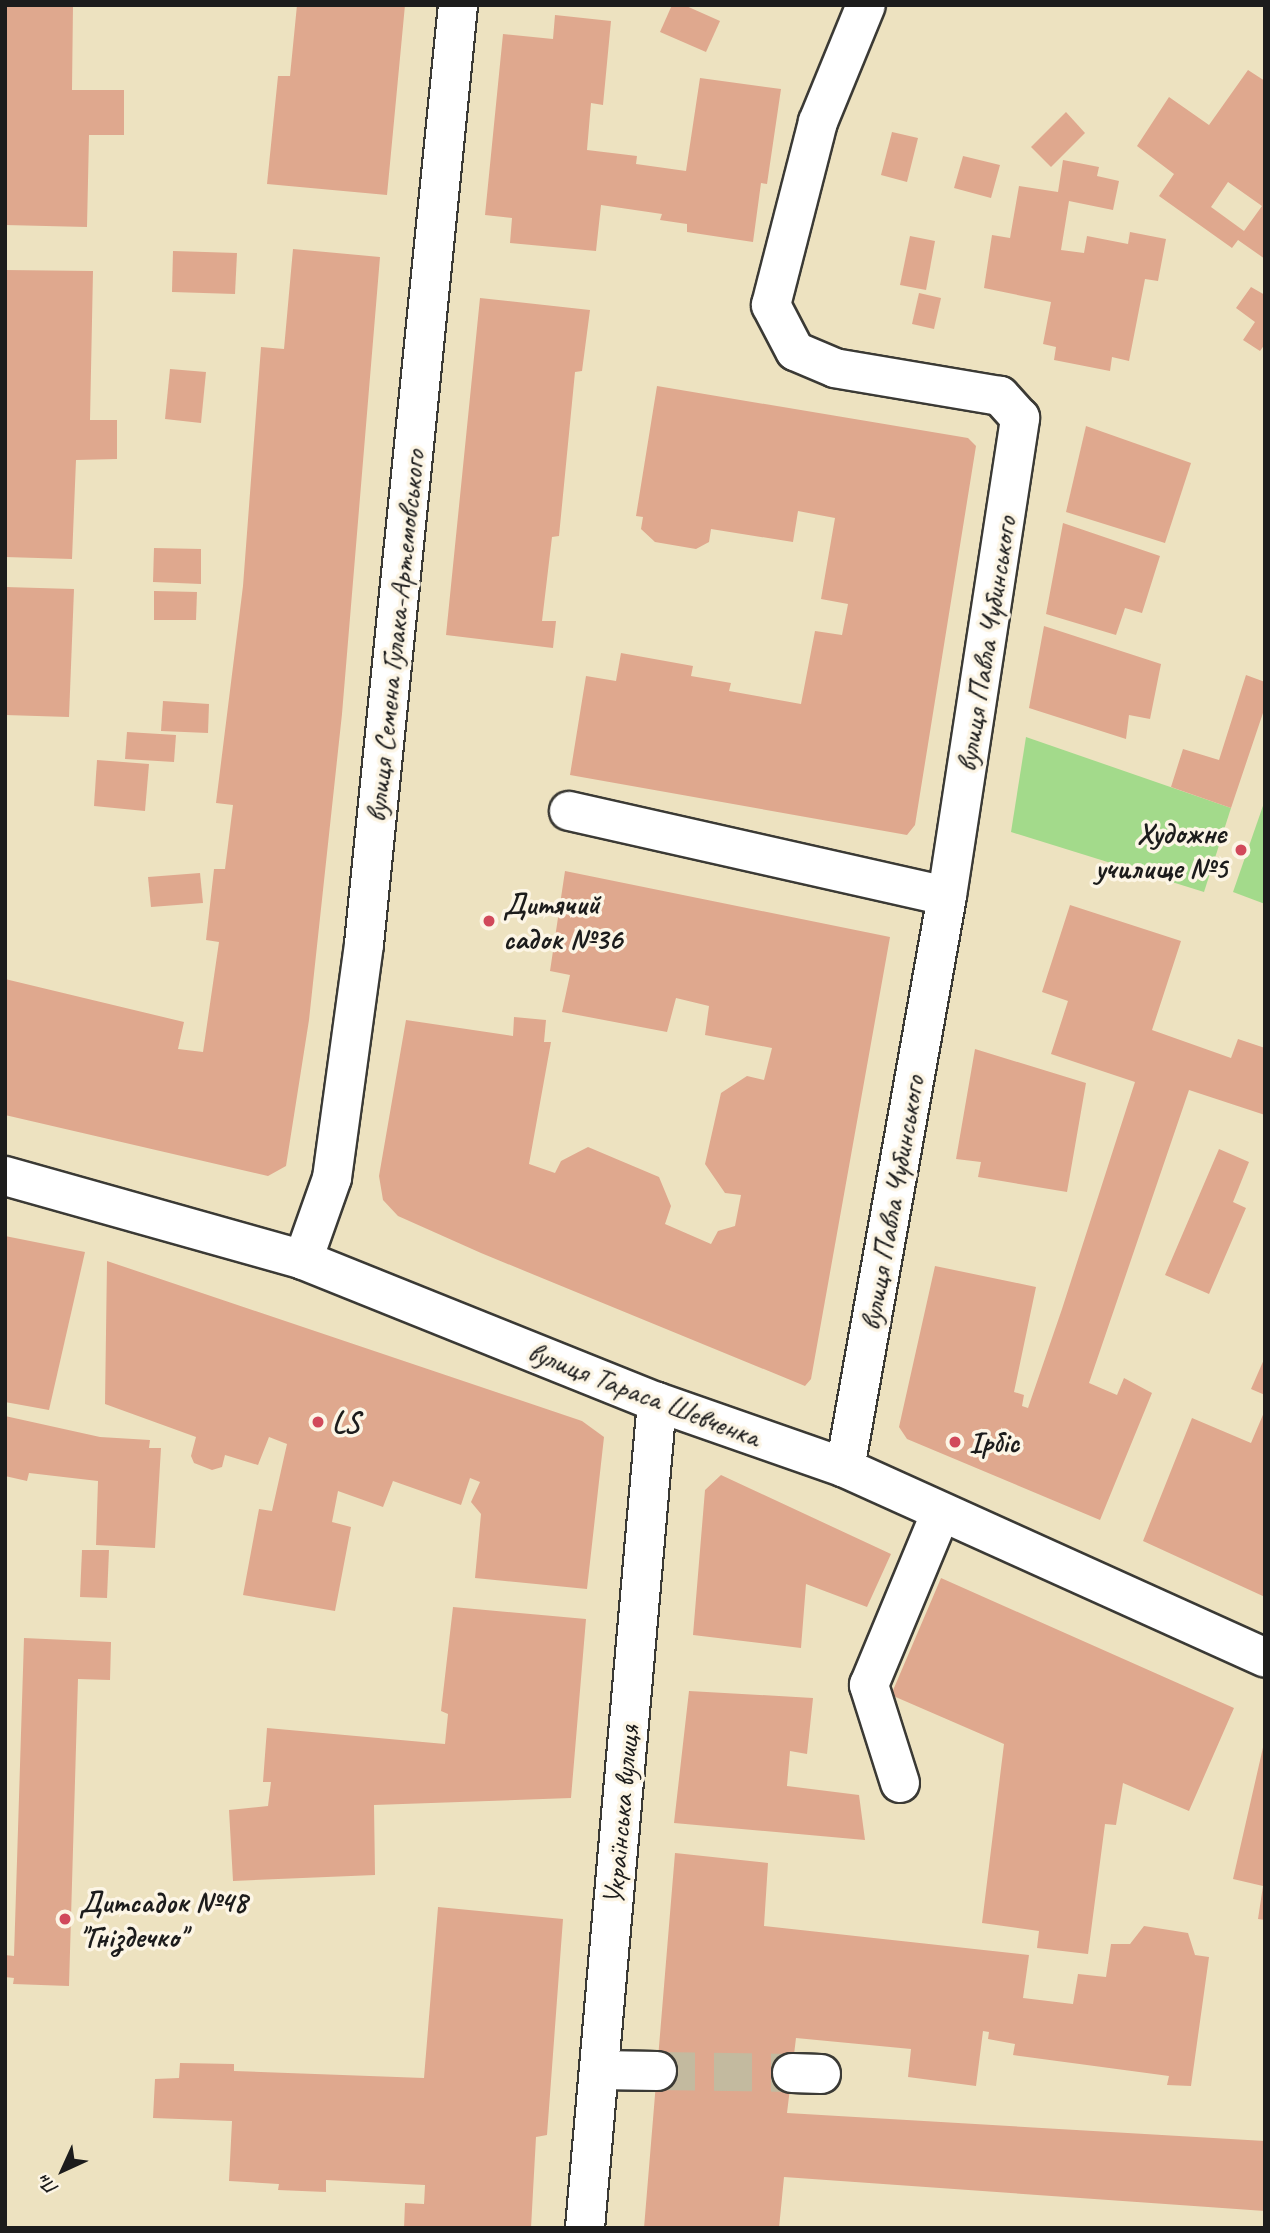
<!DOCTYPE html>
<html>
<head>
<meta charset="utf-8">
<style>
	body { margin:0 }
	#map { position:relative; width:1270px; height:2233px; overflow:hidden; background:#ede2c0; font-family:Caveat,sans-serif }
	div>[style] { position:absolute }
	[style*='--x'] { left:calc(var(--x)*1px); top:calc(var(--y)*1px); width:calc(var(--w)*1px); rotate:calc(var(--a)*1deg) }
	.green>* { inset:0; background:#a3da8b }
	.building>* { inset:0; background:#dfa88e }
	.minor-tunnel>* { height:38px; margin-top:-19px; transform-origin:0; background:repeating-linear-gradient(90deg,#c3ba9f 0 38px,transparent 0 57px) }
	.roads { filter:drop-shadow(2px 0 #3b3a35) drop-shadow(-2px 0 #3b3a35) drop-shadow(0 2px #3b3a35) drop-shadow(0 -2px #3b3a35) }
	.minor>* { height:38px; margin:-19px; padding:0 19px; transform-origin:19px; border-radius:19px; background:#fff }
	.dots>* { width:19px; height:19px; translate:-50% -50%; box-sizing:border-box; border:4px solid #fcf5e5; border-radius:50% }
	span { translate:-50% -50%; white-space:nowrap; text-align:center; line-height:1.15; -webkit-text-stroke:7px #fcf5e5; paint-order:stroke }
	.street-label { font-size:30px; color:#1c1c1c }
	.poi-label { font-size:30px; color:#1c1c1c; font-weight:700 }
	.right { translate:-100% -50%; text-align:right }
	.left { translate:0 -50%; text-align:left }
	.frame { position:absolute; inset:0; border:7px solid #1c1c1c; pointer-events:none }
	.north { position:absolute; left:28px; top:2135px; width:70px; height:70px; -webkit-text-stroke:5px #fcf5e5; paint-order:stroke; rotate:225deg; font-size:19px; font-weight:700; line-height:28px; text-align:center; color:#1c1c1c }
	.north::after { content:''; display:block; margin:auto; width:24px; height:32px; background:#1c1c1c; clip-path:polygon(50% 0,100% 100%,50% 72%,0 100%) }
</style>
</head>
<body>
<div id="map">
	<div class="green">
		<div style="clip-path:polygon(1026px 737px,1231px 808px,1204px 892px,1011px 832px)"></div>
		<div style="clip-path:polygon(1265px 800px,1265px 904px,1233px 892px)"></div>
	</div>
	<div class="building">
		<div style="clip-path:polygon(5px 5px,73px 5px,72px 90px,124px 90px,124px 135px,89px 135px,87px 227px,5px 225px)"></div>
		<div style="clip-path:polygon(297px 5px,405px 5px,387px 195px,267px 184px,278px 76px,290px 76px)"></div>
		<div style="clip-path:polygon(672px 5px,684px 5px,720px 21px,706px 52px,660px 32px)"></div>
		<div style="clip-path:polygon(555px 15px,611px 21px,603px 105px,591px 103px,587px 150px,637px 156px,636px 164px,686px 171px,700px 78px,781px 89px,767px 184px,761px 183px,753px 242px,687px 232px,687px 224px,660px 220px,662px 214px,601px 205px,596px 251px,510px 243px,512px 218px,485px 215px,503px 34px,553px 39px)"></div>
		<div style="clip-path:polygon(evenodd,1248px 70px,1265px 81px,1265px 259px,1238px 240px,1232px 248px,1159px 196px,1174px 174px,1137px 146px,1169px 97px,1209px 125px,1248px 70px,1228px 182px,1262px 206px,1244px 231px,1211px 207px,1228px 182px)"></div>
		<div style="clip-path:polygon(1066px 112px,1085px 133px,1051px 167px,1031px 147px)"></div>
		<div style="clip-path:polygon(892px 132px,918px 138px,907px 182px,881px 175px)"></div>
		<div style="clip-path:polygon(963px 156px,1000px 165px,991px 198px,954px 188px)"></div>
		<div style="clip-path:polygon(1063px 160px,1099px 167px,1097px 176px,1119px 181px,1113px 210px,1069px 201px,1061px 250px,1084px 253px,1087px 236px,1128px 244px,1130px 232px,1166px 239px,1158px 281px,1145px 279px,1129px 361px,1112px 357px,1110px 371px,1054px 360px,1056px 347px,1043px 344px,1051px 302px,984px 288px,992px 235px,1010px 238px,1019px 186px,1058px 192px)"></div>
		<div style="clip-path:polygon(910px 236px,935px 241px,926px 290px,900px 285px)"></div>
		<div style="clip-path:polygon(293px 249px,380px 257px,342px 714px,309px 1020px,286px 1166px,268px 1176px,5px 1115px,5px 979px,184px 1022px,178px 1049px,203px 1052px,219px 942px,206px 940px,214px 869px,225px 869px,233px 805px,216px 803px,243px 586px,261px 347px,284px 349px)"></div>
		<div style="clip-path:polygon(173px 251px,237px 253px,235px 294px,172px 292px)"></div>
		<div style="clip-path:polygon(5px 270px,93px 271px,90px 420px,117px 420px,117px 459px,76px 460px,72px 559px,5px 557px)"></div>
		<div style="clip-path:polygon(1251px 287px,1265px 295px,1265px 344px,1260px 351px,1243px 340px,1255px 322px,1236px 308px)"></div>
		<div style="clip-path:polygon(919px 293px,941px 298px,934px 329px,912px 324px)"></div>
		<div style="clip-path:polygon(480px 298px,590px 310px,582px 371px,575px 372px,559px 536px,552px 537px,542px 621px,556px 621px,553px 648px,446px 635px)"></div>
		<div style="clip-path:polygon(170px 369px,206px 372px,201px 423px,165px 419px)"></div>
		<div style="clip-path:polygon(657px 386px,968px 438px,976px 446px,915px 825px,907px 835px,570px 775px,586px 676px,616px 681px,621px 653px,693px 666px,691px 676px,731px 683px,729px 691px,801px 704px,815px 631px,842px 635px,848px 604px,821px 599px,835px 518px,798px 511px,793px 542px,711px 529px,709px 542px,696px 549px,655px 542px,641px 529px,643px 517px,636px 516px)"></div>
		<div style="clip-path:polygon(1086px 426px,1191px 463px,1165px 543px,1066px 512px)"></div>
		<div style="clip-path:polygon(1063px 523px,1160px 556px,1142px 613px,1125px 608px,1116px 635px,1046px 614px)"></div>
		<div style="clip-path:polygon(154px 548px,201px 549px,201px 584px,153px 582px)"></div>
		<div style="clip-path:polygon(5px 587px,74px 589px,69px 717px,5px 715px)"></div>
		<div style="clip-path:polygon(154px 591px,197px 592px,196px 620px,154px 620px)"></div>
		<div style="clip-path:polygon(1044px 626px,1161px 664px,1150px 719px,1129px 715px,1126px 739px,1029px 708px)"></div>
		<div style="clip-path:polygon(1246px 675px,1265px 682px,1265px 707px,1231px 808px,1171px 787px,1183px 749px,1219px 760px)"></div>
		<div style="clip-path:polygon(163px 701px,209px 704px,208px 733px,161px 731px)"></div>
		<div style="clip-path:polygon(127px 732px,176px 735px,174px 762px,125px 759px)"></div>
		<div style="clip-path:polygon(97px 760px,149px 764px,145px 811px,94px 806px)"></div>
		<div style="clip-path:polygon(565px 871px,890px 937px,811px 1379px,805px 1386px,481px 1253px,398px 1216px,383px 1200px,379px 1176px,406px 1020px,513px 1036px,514px 1017px,546px 1020px,544px 1042px,551px 1042px,529px 1164px,555px 1173px,561px 1161px,588px 1147px,659px 1177px,671px 1206px,665px 1224px,711px 1244px,718px 1231px,735px 1226px,741px 1195px,725px 1193px,705px 1164px,721px 1093px,747px 1076px,764px 1080px,772px 1048px,705px 1035px,709px 1006px,676px 998px,667px 1032px,562px 1012px,570px 975px,550px 971px)"></div>
		<div style="clip-path:polygon(200px 873px,203px 903px,151px 907px,148px 877px)"></div>
		<div style="clip-path:polygon(1070px 905px,1181px 941px,1152px 1030px,1231px 1058px,1238px 1039px,1265px 1048px,1265px 1115px,1189px 1090px,1089px 1383px,1117px 1395px,1124px 1378px,1152px 1393px,1100px 1520px,907px 1439px,899px 1427px,935px 1266px,1036px 1287px,1014px 1392px,1024px 1395px,1022px 1406px,1028px 1408px,1062px 1309px,1135px 1082px,1051px 1054px,1068px 1001px,1042px 992px)"></div>
		<div style="clip-path:polygon(975px 1049px,1086px 1083px,1067px 1192px,978px 1177px,981px 1162px,956px 1159px)"></div>
		<div style="clip-path:polygon(1219px 1149px,1249px 1162px,1233px 1202px,1246px 1208px,1209px 1294px,1165px 1275px)"></div>
		<div style="clip-path:polygon(5px 1236px,85px 1252px,49px 1410px,5px 1402px)"></div>
		<div style="clip-path:polygon(107px 1261px,582px 1421px,604px 1437px,587px 1589px,475px 1578px,481px 1514px,471px 1502px,480px 1482px,470px 1478px,461px 1505px,393px 1481px,383px 1507px,338px 1491px,332px 1522px,351px 1527px,335px 1611px,243px 1595px,259px 1509px,272px 1511px,287px 1444px,269px 1437px,258px 1465px,225px 1455px,222px 1467px,212px 1470px,194px 1463px,191px 1456px,196px 1437px,105px 1404px)"></div>
		<div style="clip-path:polygon(1265px 1357px,1265px 1395px,1251px 1389px)"></div>
		<div style="clip-path:polygon(1265px 1410px,1265px 1597px,1143px 1541px,1192px 1418px,1251px 1443px)"></div>
		<div style="clip-path:polygon(5px 1416px,100px 1437px,150px 1440px,149px 1448px,161px 1448px,155px 1548px,96px 1545px,98px 1481px,29px 1473px,27px 1481px,5px 1476px)"></div>
		<div style="clip-path:polygon(721px 1475px,891px 1554px,867px 1607px,806px 1584px,801px 1648px,693px 1635px,705px 1490px)"></div>
		<div style="clip-path:polygon(82px 1550px,109px 1550px,107px 1598px,80px 1597px)"></div>
		<div style="clip-path:polygon(941px 1578px,1234px 1708px,1189px 1811px,1123px 1783px,1116px 1825px,1105px 1824px,1088px 1954px,1037px 1948px,1039px 1931px,982px 1923px,1004px 1744px,891px 1695px)"></div>
		<div style="clip-path:polygon(453px 1607px,586px 1619px,571px 1798px,374px 1805px,375px 1875px,233px 1881px,229px 1810px,268px 1806px,271px 1782px,263px 1782px,267px 1728px,445px 1744px,448px 1714px,441px 1711px)"></div>
		<div style="clip-path:polygon(24px 1638px,111px 1642px,110px 1680px,78px 1679px,69px 1986px,13px 1984px,14px 1978px,5px 1977px,5px 1955px,14px 1956px)"></div>
		<div style="clip-path:polygon(689px 1691px,813px 1698px,807px 1754px,790px 1751px,787px 1786px,859px 1795px,865px 1840px,674px 1823px)"></div>
		<div style="clip-path:polygon(1264px 1743px,1265px 1743px,1265px 1920px,1258px 1919px,1263px 1886px,1233px 1879px)"></div>
		<div style="clip-path:polygon(675px 1853px,768px 1863px,764px 1926px,1029px 1955px,1023px 1998px,1073px 2004px,1078px 1974px,1106px 1977px,1111px 1944px,1130px 1944px,1144px 1926px,1188px 1933px,1195px 1955px,1209px 1957px,1191px 2086px,1167px 2085px,1169px 2076px,1013px 2055px,1015px 2044px,988px 2039px,989px 2032px,983px 2031px,976px 2086px,908px 2077px,911px 2049px,796px 2038px,787px 2113px,1265px 2141px,1265px 2211px,784px 2177px,779px 2228px,644px 2228px)"></div>
		<div style="clip-path:polygon(438px 1907px,563px 1919px,547px 2135px,536px 2137px,531px 2228px,404px 2228px,405px 2203px,424px 2204px,425px 2185px,326px 2180px,326px 2192px,278px 2190px,279px 2184px,229px 2181px,232px 2121px,153px 2118px,155px 2079px,179px 2078px,180px 2063px,234px 2064px,234px 2071px,424px 2078px)"></div>
	</div>
	<div class="minor-tunnel">
		<div style="--x:657;--y:2071;--w:135;--a:0.8"></div>
	</div>
	<div class="roads">
		<div class="minor">
			<div style="--x:569;--y:811;--w:387;--a:12.7"></div>
			<div style="--x:5;--y:1176;--w:310;--a:15.7"></div>
			<div style="--x:303;--y:1260;--w:381;--a:21.9"></div>
			<div style="--x:657;--y:1402;--w:199;--a:19.3"></div>
			<div style="--x:845;--y:1468;--w:461;--a:24.3"></div>
			<div style="--x:303;--y:1260;--w:87;--a:-70.5"></div>
			<div style="--x:332;--y:1178;--w:236;--a:-82.2"></div>
			<div style="--x:364;--y:944;--w:944;--a:-84.28"></div>
			<div style="--x:845;--y:1468;--w:581;--a:-79.89"></div>
			<div style="--x:947;--y:896;--w:484;--a:-81.3"></div>
			<div style="--x:1020;--y:418;--w:30;--a:-132"></div>
			<div style="--x:1000;--y:396;--w:167;--a:-170.4"></div>
			<div style="--x:835;--y:368;--w:43;--a:-157"></div>
			<div style="--x:795;--y:351;--w:52;--a:-117.6"></div>
			<div style="--x:771;--y:305;--w:189;--a:-75.6"></div>
			<div style="--x:818;--y:122;--w:126;--a:-67.7"></div>
			<div style="--x:900;--y:1783;--w:103;--a:-107.6"></div>
			<div style="--x:869;--y:1685;--w:187;--a:-67.4"></div>
			<div style="--x:599;--y:2070;--w:58;--a:1"></div>
			<div style="--x:792;--y:2073;--w:29;--a:2"></div>
			<div style="--x:585;--y:2228;--w:829;--a:-85.02"></div>
		</div>
	</div>
	<div class="dots">
		<div style="left:1241px;top:850px;background:#d1495b"></div>
		<div style="left:489px;top:921px;background:#d1495b"></div>
		<div style="left:318px;top:1422px;background:#d1495b"></div>
		<div style="left:955px;top:1442px;background:#d1495b"></div>
		<div style="left:65px;top:1919px;background:#d1495b"></div>
	</div>
	<div class="street-label">
		<span style="left:395px;top:636px;rotate:-84deg">вулиця Семена Гулака-Артемовського</span>
		<span style="left:986px;top:644px;rotate:-81deg">вулиця Павла Чубинського</span>
		<span style="left:892px;top:1203px;rotate:-80deg">вулиця Павла Чубинського</span>
		<span style="left:644px;top:1394px;rotate:21deg">вулиця Тараса Шевченка</span>
		<span style="left:621px;top:1815px;rotate:-85deg">Українська вулиця</span>
	</div>
	<div class="poi-label">
		<span class="right" style="left:1227px;top:850px">Художнє<br>училище №5</span>
		<span class="left" style="left:503px;top:921px">Дитячий<br>садок №36</span>
		<span class="left" style="left:332px;top:1422px">LS</span>
		<span class="left" style="left:969px;top:1442px">Ірбіс</span>
		<span class="left" style="left:79px;top:1919px">Дитсадок №48<br>"Гніздечко"</span>
	</div>
	<div class="frame"></div>
	<div class="north">Пн</div>
</div>
</body>
</html>
